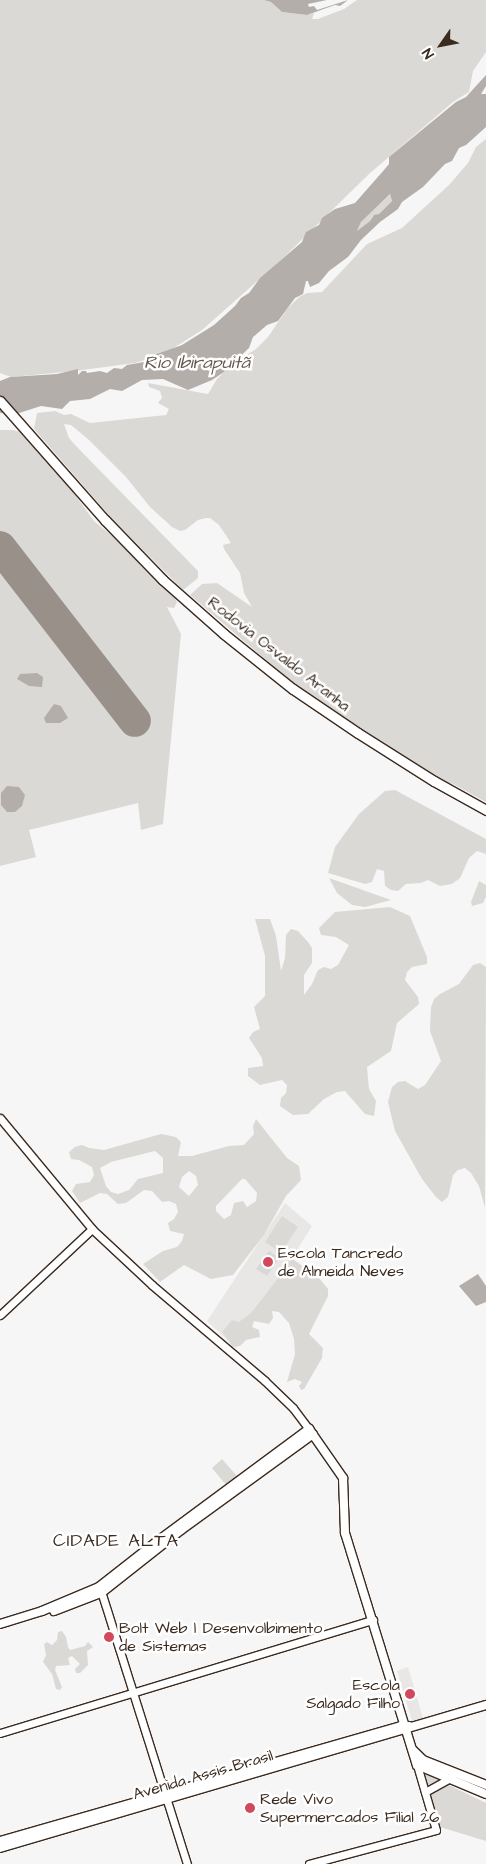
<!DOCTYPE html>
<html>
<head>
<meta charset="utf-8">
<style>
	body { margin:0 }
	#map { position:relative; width:486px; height:1864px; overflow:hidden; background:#f7f6f6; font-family:"Architects Daughter",sans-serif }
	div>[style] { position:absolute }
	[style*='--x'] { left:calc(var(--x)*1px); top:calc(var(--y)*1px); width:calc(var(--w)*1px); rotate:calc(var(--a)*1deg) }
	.built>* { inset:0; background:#e9e7e6 }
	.green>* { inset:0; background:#dbd9d6 }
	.water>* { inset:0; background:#b4aeaa }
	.runway>* { height:32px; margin:-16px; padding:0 16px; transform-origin:16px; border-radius:16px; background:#99908a }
	.roads { filter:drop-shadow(1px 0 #3b2a1e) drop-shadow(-1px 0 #3b2a1e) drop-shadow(0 1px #3b2a1e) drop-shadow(0 -1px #3b2a1e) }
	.tertiary>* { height:7px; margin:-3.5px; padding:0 3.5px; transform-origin:3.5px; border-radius:3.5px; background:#fff }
	.secondary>* { height:8px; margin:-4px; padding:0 4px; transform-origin:4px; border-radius:4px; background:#fff }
	.trunk>* { height:9px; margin:-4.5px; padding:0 4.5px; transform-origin:4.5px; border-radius:4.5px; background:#fff }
	.dots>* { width:14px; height:14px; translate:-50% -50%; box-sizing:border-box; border:2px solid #fff; border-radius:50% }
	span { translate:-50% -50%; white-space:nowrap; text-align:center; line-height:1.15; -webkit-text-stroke:5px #fff; paint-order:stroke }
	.street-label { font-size:16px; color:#3b2a1e }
	.poi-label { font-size:16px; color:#3b2a1e }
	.left { translate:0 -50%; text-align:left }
	.right { translate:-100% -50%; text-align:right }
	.water-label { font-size:18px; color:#65584f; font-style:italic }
	.neighbourhood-label { font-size:18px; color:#3b2a1e; letter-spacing:1px }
	.north { position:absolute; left:416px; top:20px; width:50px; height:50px; -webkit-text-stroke:4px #fff; paint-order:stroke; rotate:237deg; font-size:14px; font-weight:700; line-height:20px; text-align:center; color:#3b2a1e }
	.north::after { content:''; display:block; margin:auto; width:18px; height:22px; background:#3b2a1e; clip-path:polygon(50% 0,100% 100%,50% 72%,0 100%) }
</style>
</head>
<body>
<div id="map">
	<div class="built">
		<div style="clip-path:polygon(285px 1203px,312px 1226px,236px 1348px,207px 1321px)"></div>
		<div style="clip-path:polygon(408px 1667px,423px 1718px,412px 1721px,397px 1671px)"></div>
	</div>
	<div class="green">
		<div style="clip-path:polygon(0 0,264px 0,271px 2px,282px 12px,307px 15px,314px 13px,312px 19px,318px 19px,344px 9px,357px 0,486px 0,486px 52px,473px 71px,469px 92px,453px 102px,369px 174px,279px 262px,202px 330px,164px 354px,135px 363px,75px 371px,11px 377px,0 373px)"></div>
		<div style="clip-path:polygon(486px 139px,486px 802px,453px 784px,445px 782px,360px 730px,287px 678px,190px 595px,202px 584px,217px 583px,252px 607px,244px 593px,240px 573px,224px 549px,223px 545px,231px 543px,219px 525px,210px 518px,206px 518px,198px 520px,185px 530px,180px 531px,172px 527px,150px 507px,126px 477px,89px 440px,71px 425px,64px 424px,69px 438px,77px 447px,198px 571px,198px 578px,183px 590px,115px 522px,34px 429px,37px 413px,55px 411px,64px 415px,71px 414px,90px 423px,166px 415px,169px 409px,158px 403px,162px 398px,160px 391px,149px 387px,148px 383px,208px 394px,217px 379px,231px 365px,256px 349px,268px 337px,287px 309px,299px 297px,307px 293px,322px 292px,367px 244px,402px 228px,449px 185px,468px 163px,476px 147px)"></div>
		<div style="clip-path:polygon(390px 194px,392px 201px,379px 214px,373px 216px,370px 221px,357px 231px,361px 222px)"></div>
		<div style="clip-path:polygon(0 430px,13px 430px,20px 432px,73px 492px,94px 521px,128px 549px,141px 566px,173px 595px,177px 602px,174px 608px,167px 607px,181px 634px,163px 824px,141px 830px,138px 803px,29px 830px,36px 857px,0 866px)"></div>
		<div style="clip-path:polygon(395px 790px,486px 839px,486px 854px,477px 851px,469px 858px,460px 878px,452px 884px,440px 886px,428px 880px,421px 883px,406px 884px,398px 891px,391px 890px,385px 886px,384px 871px,377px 869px,372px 882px,365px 884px,328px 873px,335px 847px,359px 814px,385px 791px)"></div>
		<div style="clip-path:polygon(329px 878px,391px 900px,365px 907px,352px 905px,337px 893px)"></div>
		<div style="clip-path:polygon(479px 881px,486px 885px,486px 897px,483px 903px,472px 906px,471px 902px)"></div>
		<div style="clip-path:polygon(390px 907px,410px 916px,427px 957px,427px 964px,412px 967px,407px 972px,405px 980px,418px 997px,419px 1004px,397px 1023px,391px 1051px,367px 1067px,369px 1089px,376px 1101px,374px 1116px,365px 1114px,345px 1091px,337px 1092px,324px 1099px,308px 1114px,293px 1115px,280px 1106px,281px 1098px,286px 1093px,287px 1085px,282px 1080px,260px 1085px,248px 1076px,248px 1068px,263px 1066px,262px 1058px,249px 1038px,253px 1032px,260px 1029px,254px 1007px,265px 996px,265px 956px,255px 919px,270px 919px,276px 936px,281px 971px,285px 958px,286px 935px,291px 929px,298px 931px,308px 942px,312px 948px,312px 963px,304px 975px,304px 995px,312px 984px,318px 970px,324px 967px,331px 969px,338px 965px,349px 945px,336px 937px,321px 935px,319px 928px,335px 912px)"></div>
		<div style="clip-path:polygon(480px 963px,486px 967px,485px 1208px,479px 1186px,471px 1173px,465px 1168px,458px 1170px,453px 1175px,448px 1197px,442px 1202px,436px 1197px,422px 1179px,395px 1131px,388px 1102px,392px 1087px,398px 1082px,405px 1081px,418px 1089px,425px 1085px,441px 1061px,430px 1031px,431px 1007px,434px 999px,440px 994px,459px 984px,473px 965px)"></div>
		<div style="clip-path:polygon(evenodd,256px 1119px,287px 1158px,299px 1166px,301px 1180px,286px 1196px,264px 1235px,233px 1275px,211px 1279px,184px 1265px,160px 1282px,143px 1264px,163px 1251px,177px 1247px,182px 1241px,184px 1234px,170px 1231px,168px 1223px,174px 1219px,178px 1212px,176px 1204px,169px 1201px,162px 1202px,152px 1191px,144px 1190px,126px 1203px,118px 1204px,107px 1194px,100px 1193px,80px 1203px,72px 1191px,76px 1184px,90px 1182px,94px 1175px,92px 1167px,79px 1160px,71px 1159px,69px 1152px,75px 1147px,82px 1145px,89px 1148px,104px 1150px,161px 1134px,176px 1137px,181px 1142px,178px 1156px,192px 1156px,229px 1146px,244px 1145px,254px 1134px,253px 1126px,256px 1119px,155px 1151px,163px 1158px,163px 1173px,138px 1179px,129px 1190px,118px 1194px,111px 1192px,106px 1186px,100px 1168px,111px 1162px,155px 1151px,256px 1119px,189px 1171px,196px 1176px,198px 1185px,189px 1196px,179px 1187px,182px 1177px,189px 1171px,256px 1119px,242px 1179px,245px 1179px,257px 1193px,256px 1201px,247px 1207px,243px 1201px,234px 1203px,231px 1215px,224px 1219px,216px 1211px,216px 1206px,242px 1179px)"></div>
		<div style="clip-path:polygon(282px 1216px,298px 1227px,281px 1253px,265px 1242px)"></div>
		<div style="clip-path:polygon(269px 1251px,279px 1258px,267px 1276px,256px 1269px)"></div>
		<div style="clip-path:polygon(290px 1257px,319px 1278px,328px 1289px,328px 1296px,309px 1334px,323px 1348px,322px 1358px,304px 1389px,301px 1390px,299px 1386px,302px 1382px,295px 1379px,287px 1382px,295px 1354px,294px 1339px,289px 1323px,279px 1312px,272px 1311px,273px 1318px,269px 1324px,254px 1321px,252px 1327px,259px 1330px,260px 1337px,246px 1340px,240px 1346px,233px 1347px,222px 1332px,232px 1320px,239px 1322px,251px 1313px,279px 1277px)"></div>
		<div style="clip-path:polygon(222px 1459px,237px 1476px,226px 1485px,212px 1468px)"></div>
		<div style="clip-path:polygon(62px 1631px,66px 1637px,68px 1647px,70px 1650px,85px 1646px,88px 1642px,93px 1647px,87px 1651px,88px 1665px,80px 1673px,76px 1673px,75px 1669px,80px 1664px,72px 1656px,68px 1658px,70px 1665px,56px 1666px,55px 1670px,62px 1687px,60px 1690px,56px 1689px,52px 1674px,43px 1662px,46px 1655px,44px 1644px,47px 1642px,52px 1645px,57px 1640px,58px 1632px)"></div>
		<div style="clip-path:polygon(424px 1773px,486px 1803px,486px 1841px,440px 1827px)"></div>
	</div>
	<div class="water">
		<div style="clip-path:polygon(264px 0,327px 0,308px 4px,309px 7px,314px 6px,317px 10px,348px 0,340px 6px,335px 5px,307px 15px,282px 12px,271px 2px)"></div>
		<div style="clip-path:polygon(evenodd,486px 75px,486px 86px,481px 94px,486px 94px,486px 127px,466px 145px,459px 148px,452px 161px,445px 164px,423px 187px,402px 202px,398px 209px,380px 222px,361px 240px,348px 257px,329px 271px,319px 283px,310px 287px,308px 281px,306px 281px,303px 294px,295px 298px,278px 321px,267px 325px,253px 337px,249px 348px,224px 372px,212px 380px,188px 390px,163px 379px,142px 380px,122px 391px,110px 389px,90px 399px,70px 401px,62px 409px,41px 406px,16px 414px,0 413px,0 381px,10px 377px,57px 374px,78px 369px,78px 375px,82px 371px,86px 371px,87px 373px,100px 371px,107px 373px,114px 368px,122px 369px,127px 365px,144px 362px,154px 355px,182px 345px,214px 325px,235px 306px,241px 298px,249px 293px,260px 278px,302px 242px,306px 232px,319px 225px,322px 218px,335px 209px,355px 203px,384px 170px,389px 164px,389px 157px,456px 102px,466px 97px,486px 75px,390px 194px,392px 201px,379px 214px,374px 215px,370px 221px,357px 231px,361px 222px,390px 194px)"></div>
		<div style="clip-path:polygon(37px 673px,43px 677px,42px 687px,29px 686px,17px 679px,20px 674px)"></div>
		<div style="clip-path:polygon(54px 704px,61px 706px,68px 718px,60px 723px,46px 723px,44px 718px)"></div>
		<div style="clip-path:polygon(7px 786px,19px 787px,25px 795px,22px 806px,15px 812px,7px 812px,1px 805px,1px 793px)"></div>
		<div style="clip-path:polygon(478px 1274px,486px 1286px,486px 1302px,476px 1306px,459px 1286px)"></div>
	</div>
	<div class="runway">
		<div style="--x:0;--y:547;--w:220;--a:52.2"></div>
	</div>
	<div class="roads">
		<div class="tertiary">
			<div style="--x:0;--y:1118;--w:144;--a:50.3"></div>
			<div style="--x:92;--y:1229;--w:82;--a:43"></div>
			<div style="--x:152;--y:1285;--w:148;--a:40.3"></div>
			<div style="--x:265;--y:1381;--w:39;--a:44"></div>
			<div style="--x:293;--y:1408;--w:26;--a:53"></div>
			<div style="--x:0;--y:1315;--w:126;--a:-43.1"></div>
			<div style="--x:100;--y:1588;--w:289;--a:72.5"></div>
			<div style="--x:0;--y:1733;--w:390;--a:-16.9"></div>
			<div style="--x:425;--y:1792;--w:31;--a:-29"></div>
			<div style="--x:309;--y:1864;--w:131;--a:-15"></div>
			<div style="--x:436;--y:1830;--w:68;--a:-106.3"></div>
		</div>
		<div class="secondary">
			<div style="--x:54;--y:1611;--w:50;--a:-21"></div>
			<div style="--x:101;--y:1593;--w:102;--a:-38.2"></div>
			<div style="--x:181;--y:1530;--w:163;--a:-36"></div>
			<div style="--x:0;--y:1624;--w:44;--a:-17.2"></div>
			<div style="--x:42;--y:1611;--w:62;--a:-22.8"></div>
			<div style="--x:99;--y:1587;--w:71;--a:-38.2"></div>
			<div style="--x:155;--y:1543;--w:192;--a:-36.5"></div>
			<div style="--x:309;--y:1429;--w:60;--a:55.2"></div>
			<div style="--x:343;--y:1478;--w:55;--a:87.9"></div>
			<div style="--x:345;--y:1533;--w:243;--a:72.8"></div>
			<div style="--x:417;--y:1765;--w:75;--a:22.8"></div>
			<div style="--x:414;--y:1751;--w:13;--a:45"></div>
			<div style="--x:423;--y:1760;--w:68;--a:21.6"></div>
			<div style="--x:0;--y:1841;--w:417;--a:-16"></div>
			<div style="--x:401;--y:1726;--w:8;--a:0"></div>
			<div style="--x:0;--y:1848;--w:507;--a:-16.4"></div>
		</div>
		<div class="trunk">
			<div style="--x:0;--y:401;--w:159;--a:48.6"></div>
			<div style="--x:105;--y:520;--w:83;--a:46"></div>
			<div style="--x:163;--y:580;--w:81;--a:41.5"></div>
			<div style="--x:224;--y:634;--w:88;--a:38.6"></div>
			<div style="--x:293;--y:689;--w:78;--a:34.1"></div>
			<div style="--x:358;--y:733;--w:90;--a:32.3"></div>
			<div style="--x:434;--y:781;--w:60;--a:29.1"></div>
		</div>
	</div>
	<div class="dots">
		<div style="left:268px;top:1262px;background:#d1495b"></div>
		<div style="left:109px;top:1637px;background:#d1495b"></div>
		<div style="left:410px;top:1694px;background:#d1495b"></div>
		<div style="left:250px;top:1808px;background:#d1495b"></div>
	</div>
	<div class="street-label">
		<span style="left:279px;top:654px;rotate:38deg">Rodovia Osvaldo Aranha</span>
		<span style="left:203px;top:1775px;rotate:-16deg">Avenida Assis Brasil</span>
	</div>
	<div class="poi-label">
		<span class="left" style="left:278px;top:1262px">Escola Tancredo<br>de Almeida Neves</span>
		<span class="left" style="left:119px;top:1637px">Bolt Web l Desenvolbimento<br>de Sistemas</span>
		<span class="right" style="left:400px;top:1694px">Escola<br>Salgado Filho</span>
		<span class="left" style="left:260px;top:1808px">Rede Vivo<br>Supermercados Filial 26</span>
	</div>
	<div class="water-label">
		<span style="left:197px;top:363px">Rio Ibirapuitã</span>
	</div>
	<div class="neighbourhood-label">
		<span style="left:116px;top:1541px">CIDADE ALTA</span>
	</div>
	<div class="north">N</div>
</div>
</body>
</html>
